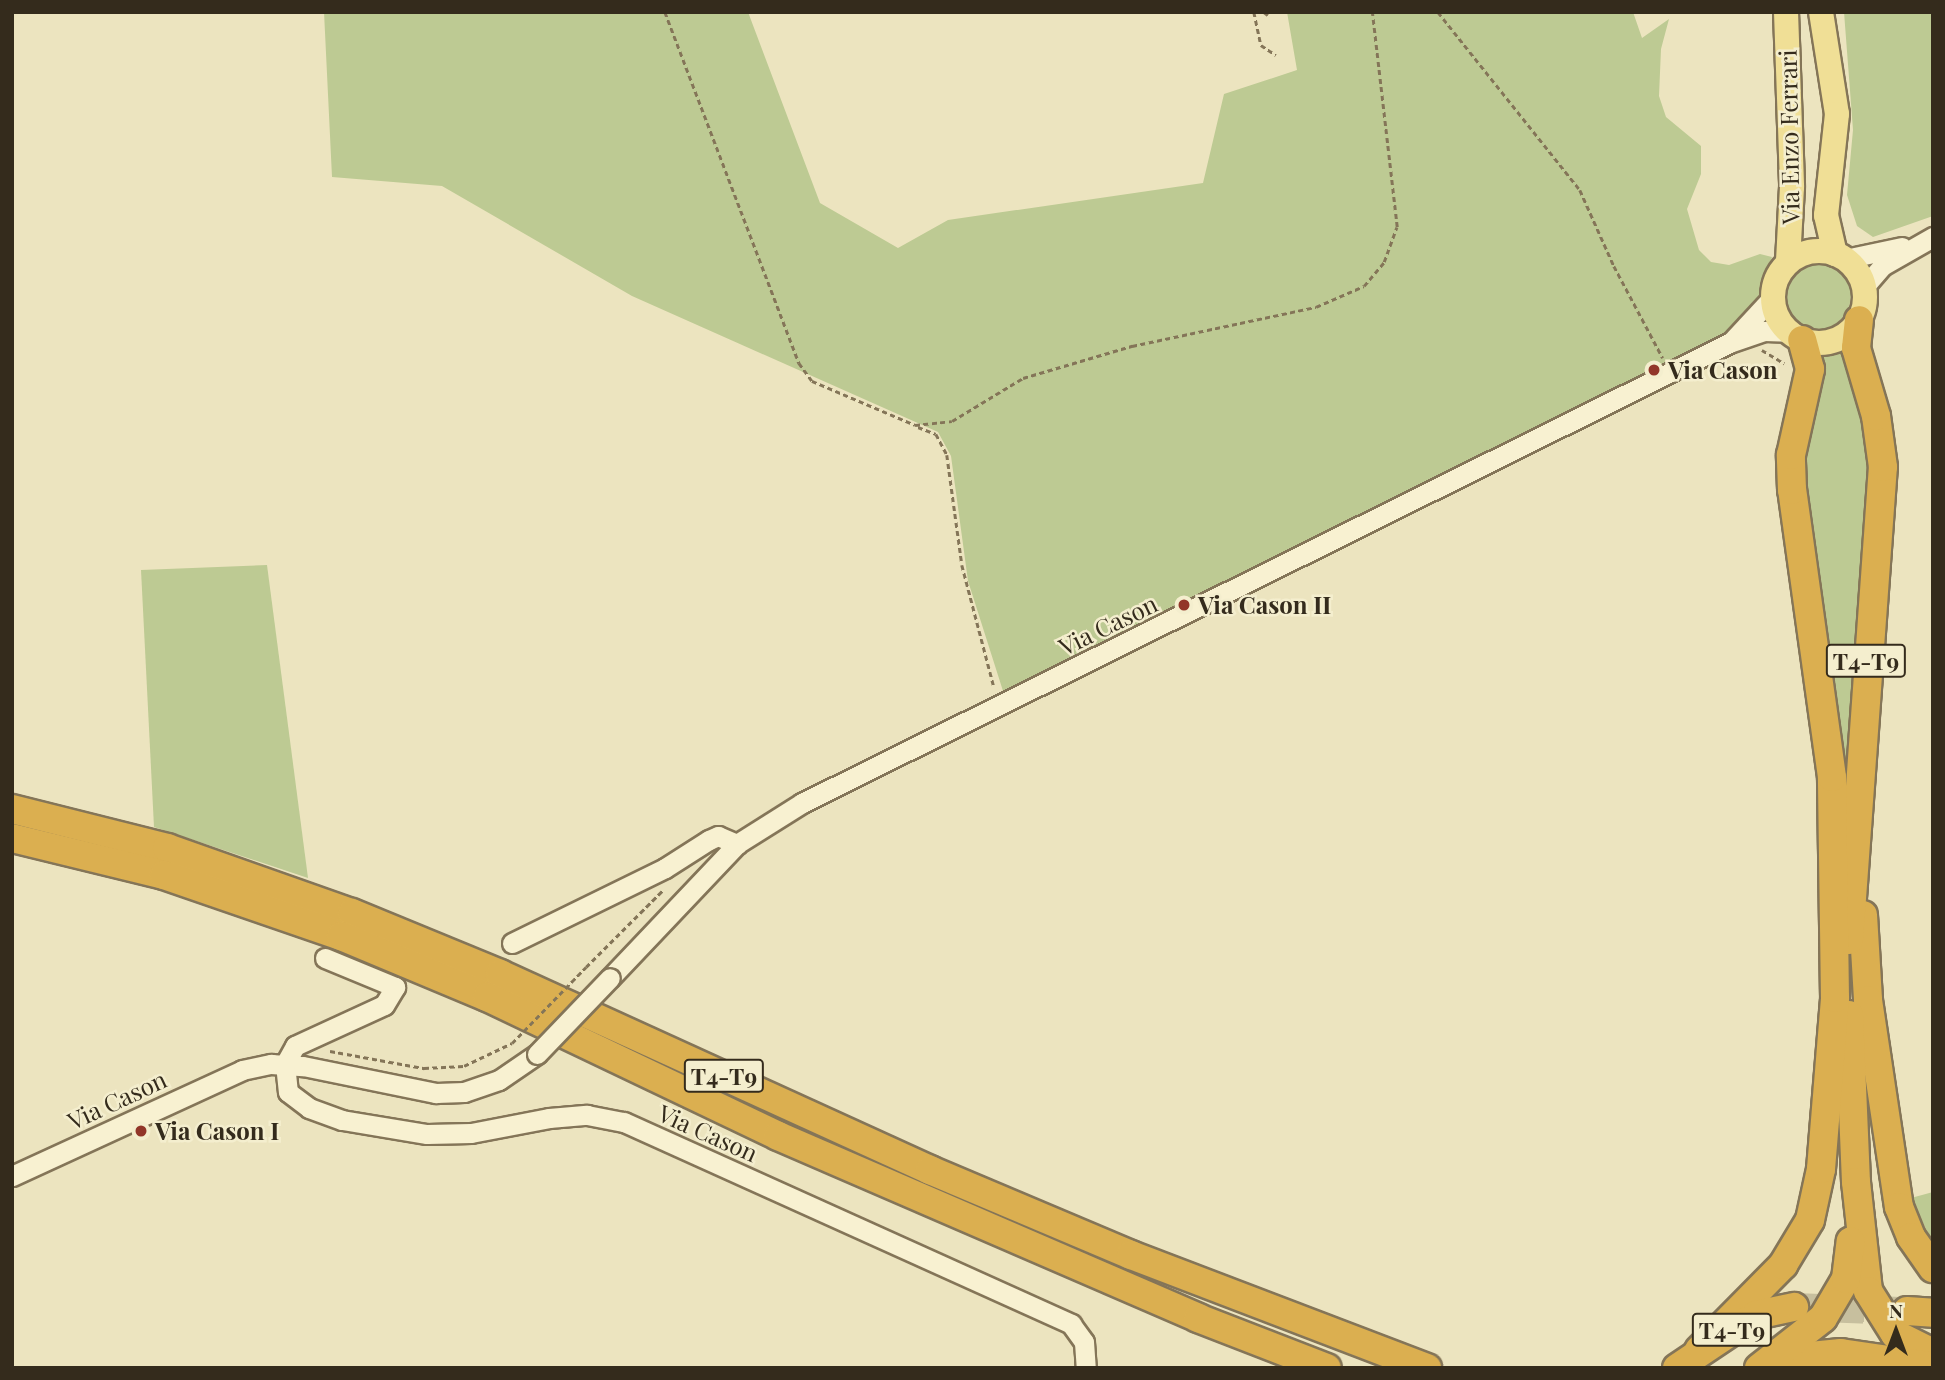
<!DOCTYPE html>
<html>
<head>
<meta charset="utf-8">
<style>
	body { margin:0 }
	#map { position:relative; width:1945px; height:1380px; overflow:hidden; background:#ece4bf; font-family:"Playfair Display",serif }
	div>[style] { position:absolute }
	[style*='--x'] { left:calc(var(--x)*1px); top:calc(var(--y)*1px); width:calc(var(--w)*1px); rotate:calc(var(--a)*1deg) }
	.green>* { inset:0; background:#bdca93 }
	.round { border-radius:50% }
	.highway-tunnel>* { height:28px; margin-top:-14px; transform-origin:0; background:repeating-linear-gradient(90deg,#c7bf9e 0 28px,transparent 0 42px) }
	.path>* { height:2.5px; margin-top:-1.25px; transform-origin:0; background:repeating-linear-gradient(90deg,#847558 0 5px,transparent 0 8.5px) }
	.roads { filter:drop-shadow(2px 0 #847558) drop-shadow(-2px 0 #847558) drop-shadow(0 2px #847558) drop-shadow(0 -2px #847558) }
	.minor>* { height:19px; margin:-9.5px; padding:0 9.5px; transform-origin:9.5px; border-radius:9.5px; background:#f8f1d1 }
	.major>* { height:24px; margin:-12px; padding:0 12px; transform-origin:12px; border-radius:12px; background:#f0df96 }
	.major>.ring { margin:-12px; padding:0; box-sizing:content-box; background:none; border:24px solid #f0df96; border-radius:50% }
	.highway>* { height:28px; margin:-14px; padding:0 14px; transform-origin:14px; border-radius:14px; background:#dbaf50 }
	.path-bridge>* { height:2.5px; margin-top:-1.25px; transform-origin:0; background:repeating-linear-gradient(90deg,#847558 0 5px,transparent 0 8.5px) }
	.bridges { filter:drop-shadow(2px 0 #847558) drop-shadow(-2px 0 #847558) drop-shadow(0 2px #847558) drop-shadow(0 -2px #847558) }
	.minor-bridge>* { height:19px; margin:-9.5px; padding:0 9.5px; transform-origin:9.5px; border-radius:9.5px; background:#f8f1d1 }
	.dots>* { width:19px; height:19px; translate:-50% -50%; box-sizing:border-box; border:4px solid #f4eece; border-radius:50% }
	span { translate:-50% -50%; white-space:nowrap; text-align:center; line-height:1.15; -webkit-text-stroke:5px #f4eece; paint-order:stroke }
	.shield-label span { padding:2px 5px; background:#f4eece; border:2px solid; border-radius:5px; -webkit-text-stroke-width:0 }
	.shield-label { font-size:23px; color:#342b1c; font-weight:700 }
	.street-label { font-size:24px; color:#342b1c }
	.poi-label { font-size:24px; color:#342b1c; font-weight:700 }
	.left { translate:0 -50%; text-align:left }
	.frame { position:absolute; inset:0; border:14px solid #342b1c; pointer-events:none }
	.north { position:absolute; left:1861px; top:1296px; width:70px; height:70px; -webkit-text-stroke:5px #f4eece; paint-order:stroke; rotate:0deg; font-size:19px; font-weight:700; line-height:28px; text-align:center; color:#342b1c }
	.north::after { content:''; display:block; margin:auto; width:24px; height:32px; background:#342b1c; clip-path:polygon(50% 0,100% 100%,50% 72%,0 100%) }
</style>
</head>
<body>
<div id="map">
	<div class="green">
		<div style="clip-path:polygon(324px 12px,748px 12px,820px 203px,898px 248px,948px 220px,1203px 183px,1224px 94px,1297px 70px,1287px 12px,1633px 12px,1642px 38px,1669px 19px,1661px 49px,1659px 96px,1666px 117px,1701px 146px,1701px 174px,1687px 209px,1699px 250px,1711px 262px,1729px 265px,1760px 254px,1772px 257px,1756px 307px,1729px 331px,1003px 691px,968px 581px,951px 456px,938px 432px,632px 296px,442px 186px,332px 177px)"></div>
		<div style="clip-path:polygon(1844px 12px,1933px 12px,1933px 216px,1873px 237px,1857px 226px,1847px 195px,1853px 130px)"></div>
		<div class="round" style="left:1781px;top:260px;width:70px;height:70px"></div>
		<div style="clip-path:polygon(1845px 344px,1870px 423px,1871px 497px,1848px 766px,1836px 767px,1799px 480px,1812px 351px)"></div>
		<div style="clip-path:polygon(267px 565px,308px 878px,154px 827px,141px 570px)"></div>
		<div style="clip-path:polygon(1933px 1192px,1933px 1244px,1911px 1198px)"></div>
	</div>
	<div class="highway-tunnel">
		<div style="--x:1794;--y:1307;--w:107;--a:2.1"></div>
	</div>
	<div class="path">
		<div style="--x:665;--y:12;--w:376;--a:69.1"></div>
		<div style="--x:799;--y:363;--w:22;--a:54"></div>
		<div style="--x:812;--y:381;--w:112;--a:23.1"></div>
		<div style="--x:915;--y:425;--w:37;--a:-6"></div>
		<div style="--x:952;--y:421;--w:83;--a:-31.2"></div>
		<div style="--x:1023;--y:378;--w:114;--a:-16.4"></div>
		<div style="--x:1132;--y:346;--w:188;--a:-12"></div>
		<div style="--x:1316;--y:307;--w:52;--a:-23.6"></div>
		<div style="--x:1364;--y:286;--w:31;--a:-50"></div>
		<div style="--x:1384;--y:262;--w:37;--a:-70"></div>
		<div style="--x:1397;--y:227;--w:216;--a:-96.6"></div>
		<div style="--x:1254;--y:12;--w:34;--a:78"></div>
		<div style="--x:1261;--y:45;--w:18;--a:34"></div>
		<div style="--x:1264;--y:12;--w:5;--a:37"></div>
		<div style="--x:1438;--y:12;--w:228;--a:51.4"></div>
		<div style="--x:1580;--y:190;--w:83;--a:65.9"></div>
		<div style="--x:1614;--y:266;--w:104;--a:62"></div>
		<div style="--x:1762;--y:350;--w:26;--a:31"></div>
		<div style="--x:918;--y:427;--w:19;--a:21"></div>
		<div style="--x:936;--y:434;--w:24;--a:62"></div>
		<div style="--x:947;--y:455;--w:111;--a:82.2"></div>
		<div style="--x:962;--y:565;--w:126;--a:75.3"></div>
		<div style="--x:586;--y:967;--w:109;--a:-45"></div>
		<div style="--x:330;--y:1051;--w:96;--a:10.3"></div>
		<div style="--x:424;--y:1068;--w:40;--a:-2.9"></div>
		<div style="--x:464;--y:1066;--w:53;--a:-25.6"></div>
	</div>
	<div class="roads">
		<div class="minor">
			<div style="--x:1845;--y:259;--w:58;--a:-11.9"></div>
			<div style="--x:1864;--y:287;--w:28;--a:-49"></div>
			<div style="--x:1882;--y:266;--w:59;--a:-29.6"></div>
			<div style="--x:1732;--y:341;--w:59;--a:-47.1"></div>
			<div style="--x:512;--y:943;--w:170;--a:-26.1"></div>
			<div style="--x:665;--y:868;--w:52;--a:-32.5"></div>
			<div style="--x:709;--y:840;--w:10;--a:-24"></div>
			<div style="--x:718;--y:836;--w:21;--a:23"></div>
			<div style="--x:325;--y:958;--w:76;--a:22.5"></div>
			<div style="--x:395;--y:987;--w:21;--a:121"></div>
			<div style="--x:384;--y:1005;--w:98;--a:155.3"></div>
			<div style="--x:295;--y:1046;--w:21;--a:119"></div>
			<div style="--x:285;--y:1064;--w:28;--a:84"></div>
			<div style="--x:288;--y:1092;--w:26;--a:37"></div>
			<div style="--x:309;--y:1108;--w:35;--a:20"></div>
			<div style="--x:342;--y:1120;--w:86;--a:9.4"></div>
			<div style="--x:427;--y:1134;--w:44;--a:-1.3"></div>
			<div style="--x:471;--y:1133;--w:79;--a:-10.9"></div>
			<div style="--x:549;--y:1118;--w:38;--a:-5"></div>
			<div style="--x:587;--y:1115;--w:38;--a:11"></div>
			<div style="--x:624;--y:1122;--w:491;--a:24.3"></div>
			<div style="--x:1071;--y:1324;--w:22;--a:54"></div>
			<div style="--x:1084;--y:1342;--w:26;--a:86"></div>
			<div style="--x:610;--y:978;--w:185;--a:-46.5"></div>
			<div style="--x:737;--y:844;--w:77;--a:-32.2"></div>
			<div style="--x:802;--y:803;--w:1035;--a:-26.39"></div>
			<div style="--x:1729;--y:343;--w:37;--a:-19"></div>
			<div style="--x:1764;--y:331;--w:24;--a:2"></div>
			<div style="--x:12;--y:1176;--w:253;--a:-24.7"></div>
			<div style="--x:242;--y:1070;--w:30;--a:-12"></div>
			<div style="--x:271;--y:1064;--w:32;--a:4"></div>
			<div style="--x:303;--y:1066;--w:136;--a:11.5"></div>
			<div style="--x:436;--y:1093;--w:28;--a:-2"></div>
			<div style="--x:464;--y:1092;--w:37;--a:-19"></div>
			<div style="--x:499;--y:1080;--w:46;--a:-34.4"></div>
		</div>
		<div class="major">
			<div style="--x:1786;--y:12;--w:175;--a:88"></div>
			<div style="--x:1792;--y:187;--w:75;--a:93.1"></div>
			<div style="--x:1821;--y:12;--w:103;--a:81.1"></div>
			<div style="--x:1837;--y:114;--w:102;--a:96.2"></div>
			<div style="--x:1826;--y:215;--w:40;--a:77"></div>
			<div class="ring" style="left:1773px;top:251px;width:68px;height:68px"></div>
		</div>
		<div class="highway">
			<div style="--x:12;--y:809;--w:160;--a:14.1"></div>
			<div style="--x:167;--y:848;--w:196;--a:19.4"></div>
			<div style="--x:352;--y:913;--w:160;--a:22.4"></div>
			<div style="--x:500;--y:974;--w:473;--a:24.5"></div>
			<div style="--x:930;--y:1170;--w:218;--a:22.9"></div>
			<div style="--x:1131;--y:1255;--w:317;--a:20.9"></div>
			<div style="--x:12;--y:838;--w:156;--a:13.7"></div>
			<div style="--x:164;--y:875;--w:187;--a:19"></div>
			<div style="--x:341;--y:936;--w:158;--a:22.7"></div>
			<div style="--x:487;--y:997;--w:322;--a:25.5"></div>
			<div style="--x:778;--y:1136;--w:458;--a:23.4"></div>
			<div style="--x:1198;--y:1318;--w:138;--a:21.2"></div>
			<div style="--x:1863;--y:915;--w:85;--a:86.6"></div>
			<div style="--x:1868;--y:1000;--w:209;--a:81.5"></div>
			<div style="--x:1899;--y:1207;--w:32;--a:68"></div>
			<div style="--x:1911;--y:1237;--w:38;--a:55"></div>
			<div style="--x:1849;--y:940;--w:474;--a:-85.9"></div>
			<div style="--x:1883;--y:467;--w:51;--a:-97.8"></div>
			<div style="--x:1876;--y:416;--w:71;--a:-106.4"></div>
			<div style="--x:1856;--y:348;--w:28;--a:-84"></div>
			<div style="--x:1849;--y:1015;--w:167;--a:87.6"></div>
			<div style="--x:1856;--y:1182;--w:110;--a:83.7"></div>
			<div style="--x:1868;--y:1291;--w:51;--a:57.9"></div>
			<div style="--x:1895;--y:1334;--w:42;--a:26.6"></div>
			<div style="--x:1907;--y:1311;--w:26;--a:4"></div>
			<div style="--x:1699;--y:1350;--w:120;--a:-45.3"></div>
			<div style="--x:1783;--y:1265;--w:52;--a:-59"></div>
			<div style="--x:1810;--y:1220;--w:52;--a:-77.8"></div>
			<div style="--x:1821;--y:1169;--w:172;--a:-85.3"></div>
			<div style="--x:1835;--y:998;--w:221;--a:-90.8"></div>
			<div style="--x:1832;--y:777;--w:290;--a:-97.9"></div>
			<div style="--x:1792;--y:490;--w:35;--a:-92"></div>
			<div style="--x:1791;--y:455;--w:88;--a:-77.5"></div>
			<div style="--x:1810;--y:369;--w:30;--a:-105"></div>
			<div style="--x:1774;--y:1366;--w:28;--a:-19"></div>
			<div style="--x:1800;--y:1357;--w:41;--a:-5.6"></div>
			<div style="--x:1841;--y:1353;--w:90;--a:8.3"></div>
			<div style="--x:1677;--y:1368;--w:95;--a:-33.9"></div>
			<div style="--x:1756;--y:1315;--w:39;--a:-12"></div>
			<div style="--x:1759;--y:1368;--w:81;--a:-38"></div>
			<div style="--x:1823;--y:1318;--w:45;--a:-59.5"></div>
			<div style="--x:1846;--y:1279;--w:38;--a:-83"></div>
		</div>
	</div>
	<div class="path-bridge">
		<div style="--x:512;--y:1043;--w:106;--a:-45.8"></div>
	</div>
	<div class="bridges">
		<div class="minor-bridge">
			<div style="--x:537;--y:1054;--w:105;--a:-46.2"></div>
		</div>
	</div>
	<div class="dots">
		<div style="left:1654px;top:370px;background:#923629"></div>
		<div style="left:1184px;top:605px;background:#923629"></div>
		<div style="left:141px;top:1131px;background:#923629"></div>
	</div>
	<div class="shield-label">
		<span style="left:1866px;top:661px">T4-T9</span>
		<span style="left:724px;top:1076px">T4-T9</span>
		<span style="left:1732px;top:1330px">T4-T9</span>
	</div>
	<div class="street-label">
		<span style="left:1789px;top:137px;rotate:-91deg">Via Enzo Ferrari</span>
		<span style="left:1108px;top:625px;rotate:-26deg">Via Cason</span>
		<span style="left:117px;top:1100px;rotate:-25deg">Via Cason</span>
		<span style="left:708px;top:1133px;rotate:24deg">Via Cason</span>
	</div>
	<div class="poi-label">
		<span class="left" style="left:1668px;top:370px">Via Cason</span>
		<span class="left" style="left:1198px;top:605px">Via Cason II</span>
		<span class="left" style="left:155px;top:1131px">Via Cason I</span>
	</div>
	<div class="frame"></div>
	<div class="north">N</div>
</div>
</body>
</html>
